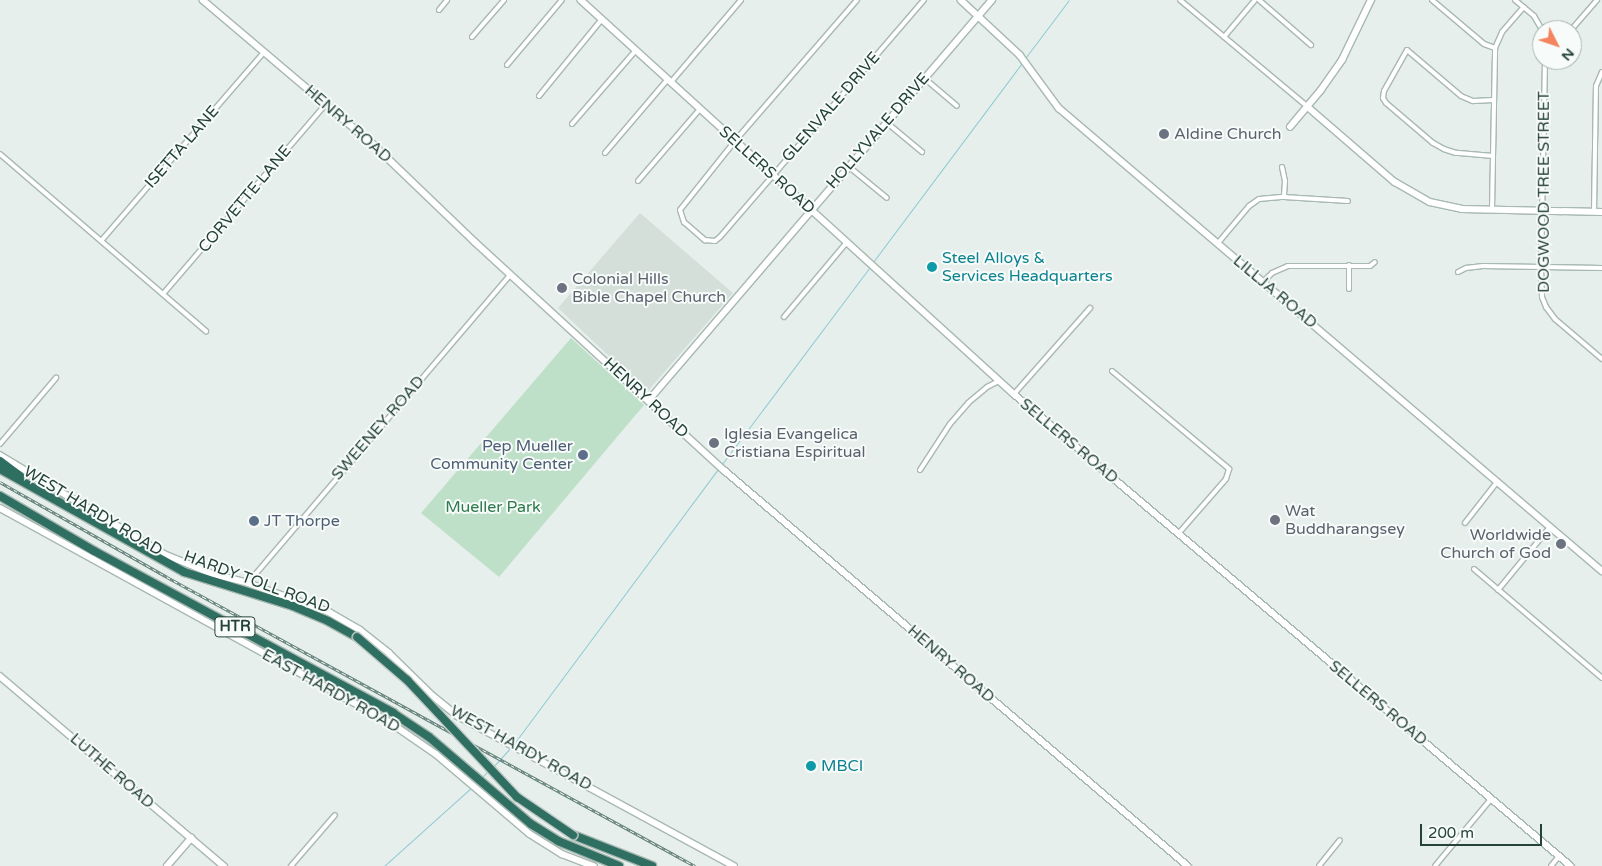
<!DOCTYPE html>
<html>
<head>
<meta charset="utf-8">
<style>
	body { margin:0 }
	#map { position:relative; width:1602px; height:866px; overflow:hidden; background:#e6efeb; font-family:"Varela Round",sans-serif }
	div>[style] { position:absolute }
	[style*='--x'] { left:calc(var(--x)*1px); top:calc(var(--y)*1px); width:calc(var(--w)*1px); rotate:calc(var(--a)*1deg) }
	.built>* { inset:0; background:#d4dfda }
	.green>* { inset:0; background:#bfe0c8 }
	.stream>* { height:1px; margin:-0.5px; padding:0 0.5px; transform-origin:0.5px; border-radius:0.5px; background:#8ec9d4 }
	.roads { filter:drop-shadow(1px 0 #a8b8b2) drop-shadow(-1px 0 #a8b8b2) drop-shadow(0 1px #a8b8b2) drop-shadow(0 -1px #a8b8b2) }
	.street>* { height:4px; margin:-2px; padding:0 2px; transform-origin:2px; border-radius:2px; background:#fff }
	.secondary>* { height:5.5px; margin:-2.75px; padding:0 2.75px; transform-origin:2.75px; border-radius:2.75px; background:#fff }
	.highway>* { height:8px; margin:-4px; padding:0 4px; transform-origin:4px; border-radius:4px; background:#2f6f62 }
	.rail>* { height:3px; margin-top:-1.5px; transform-origin:0; background:repeating-linear-gradient(90deg,#f7fbf9 0 4px,#5f7d75 0 8px); box-sizing:border-box; border-block:1px solid #5f7d75 }
	.bridges { filter:drop-shadow(1px 0 #c2cac8) drop-shadow(-1px 0 #c2cac8) drop-shadow(0 1px #c2cac8) drop-shadow(0 -1px #c2cac8) }
	.highway-bridge>* { height:8px; margin:-4px; padding:0 4px; transform-origin:4px; border-radius:4px; background:#2f6f62 }
	.dots>* { width:14px; height:14px; translate:-50% -50%; box-sizing:border-box; border:2px solid #f7fbf9; border-radius:50% }
	span { translate:-50% -50%; white-space:nowrap; text-align:center; line-height:1.15; -webkit-text-stroke:4px #f7fbf9; paint-order:stroke }
	.shield-label span { padding:1px 4px; background:#f7fbf9; border:1px solid; border-radius:4px; -webkit-text-stroke-width:0 }
	.shield-label { font-size:15px; color:#24423a; font-weight:700 }
	.street-label { font-size:16px; color:#24423a }
	.worship-label { font-size:16px; color:#5b616d }
	.left { translate:0 -50%; text-align:left }
	.right { translate:-100% -50%; text-align:right }
	.culture-label { font-size:16px; color:#0d838f }
	.service-label { font-size:16px; color:#4e5e75 }
	.park-label { font-size:16px; color:#2d7a4b }
	.north { position:absolute; left:1532px; top:20px; width:50px; height:50px; box-sizing:border-box; background:#f7fbf9; border:1px solid #a3b1ad; border-radius:50%; rotate:131deg; font-size:14px; font-weight:700; line-height:20px; text-align:center; color:#24423a }
	.north::after { content:''; display:block; margin:auto; width:18px; height:22px; background:#f4845f; clip-path:polygon(50% 0,100% 100%,50% 72%,0 100%) }
	.scale { position:absolute; left:1420px; top:824px; width:122px; height:22px; box-sizing:border-box; border:2px solid #24423a; border-top:0; padding-left:6px; font-size:15px; line-height:18px; white-space:nowrap; color:#24423a; -webkit-text-stroke:4px #f7fbf9; paint-order:stroke }
</style>
</head>
<body>
<div id="map">
	<div class="built">
		<div style="clip-path:polygon(640px 213px,733px 293px,647px 392px,558px 308px)"></div>
	</div>
	<div class="green">
		<div style="clip-path:polygon(571px 338px,644px 405px,499px 577px,421px 513px)"></div>
	</div>
	<div class="stream">
		<div style="--x:1026;--y:57;--w:71;--a:-53"></div>
		<div style="--x:873;--y:262;--w:249;--a:-53.2"></div>
		<div style="--x:722;--y:464;--w:246;--a:-53.1"></div>
		<div style="--x:513;--y:745;--w:344;--a:-53.4"></div>
		<div style="--x:493;--y:767;--w:25;--a:-48"></div>
		<div style="--x:482;--y:777;--w:8;--a:-45"></div>
		<div style="--x:384;--y:866;--w:118;--a:-41.9"></div>
	</div>
	<div class="roads">
		<div class="street">
			<div style="--x:857;--y:0;--w:186;--a:130.9"></div>
			<div style="--x:735;--y:141;--w:88;--a:128.6"></div>
			<div style="--x:680;--y:210;--w:13;--a:72"></div>
			<div style="--x:684;--y:222;--w:28;--a:41"></div>
			<div style="--x:705;--y:240;--w:10;--a:6"></div>
			<div style="--x:715;--y:241;--w:6;--a:-39"></div>
			<div style="--x:720;--y:237;--w:313;--a:-49.3"></div>
			<div style="--x:1180;--y:0;--w:167;--a:39.9"></div>
			<div style="--x:1259;--y:0;--w:69;--a:40.9"></div>
			<div style="--x:1432;--y:0;--w:68;--a:40.2"></div>
			<div style="--x:1484;--y:44;--w:12;--a:20"></div>
			<div style="--x:1515;--y:0;--w:25;--a:40"></div>
			<div style="--x:1534;--y:16;--w:16;--a:60"></div>
			<div style="--x:439;--y:10;--w:13;--a:-51"></div>
			<div style="--x:1571;--y:30;--w:40;--a:-49"></div>
			<div style="--x:472;--y:37;--w:49;--a:-49.1"></div>
			<div style="--x:1224;--y:37;--w:48;--a:-50"></div>
			<div style="--x:1545;--y:60;--w:208;--a:91.1"></div>
			<div style="--x:1541;--y:268;--w:29;--a:88"></div>
			<div style="--x:1542;--y:297;--w:11;--a:68"></div>
			<div style="--x:1546;--y:307;--w:15;--a:53"></div>
			<div style="--x:1555;--y:319;--w:62;--a:40.4"></div>
			<div style="--x:507;--y:65;--w:85;--a:-49.8"></div>
			<div style="--x:924;--y:78;--w:43;--a:40.3"></div>
			<div style="--x:671;--y:82;--w:108;--a:-49.5"></div>
			<div style="--x:539;--y:96;--w:99;--a:-50.7"></div>
			<div style="--x:886;--y:122;--w:47;--a:39.8"></div>
			<div style="--x:572;--y:124;--w:98;--a:-49.1"></div>
			<div style="--x:605;--y:153;--w:97;--a:-49.6"></div>
			<div style="--x:0;--y:154;--w:272;--a:40.7"></div>
			<div style="--x:1493;--y:156;--w:37;--a:-175"></div>
			<div style="--x:1456;--y:153;--w:13;--a:-162"></div>
			<div style="--x:1444;--y:149;--w:13;--a:-151"></div>
			<div style="--x:1433;--y:143;--w:62;--a:-139.6"></div>
			<div style="--x:1386;--y:103;--w:6;--a:-121"></div>
			<div style="--x:1383;--y:98;--w:7;--a:-82"></div>
			<div style="--x:1384;--y:91;--w:47;--a:-60.7"></div>
			<div style="--x:1407;--y:50;--w:71;--a:40.4"></div>
			<div style="--x:1461;--y:96;--w:13;--a:23"></div>
			<div style="--x:1473;--y:101;--w:21;--a:-3"></div>
			<div style="--x:848;--y:166;--w:50;--a:39.4"></div>
			<div style="--x:1282;--y:167;--w:14;--a:78"></div>
			<div style="--x:1285;--y:181;--w:16;--a:94"></div>
			<div style="--x:638;--y:181;--w:95;--a:-49.3"></div>
			<div style="--x:1492;--y:209;--w:161;--a:-88.9"></div>
			<div style="--x:1495;--y:48;--w:17;--a:-66"></div>
			<div style="--x:1502;--y:32;--w:33;--a:-49"></div>
			<div style="--x:1594;--y:212;--w:126;--a:-89.1"></div>
			<div style="--x:1596;--y:86;--w:15;--a:-67"></div>
			<div style="--x:101;--y:241;--w:248;--a:-49.2"></div>
			<div style="--x:1218;--y:243;--w:48;--a:-50"></div>
			<div style="--x:1249;--y:206;--w:12;--a:-35"></div>
			<div style="--x:1259;--y:199;--w:25;--a:-5"></div>
			<div style="--x:1284;--y:197;--w:64;--a:3.6"></div>
			<div style="--x:1458;--y:272;--w:9;--a:-27"></div>
			<div style="--x:1466;--y:268;--w:17;--a:-7"></div>
			<div style="--x:1483;--y:266;--w:119;--a:1"></div>
			<div style="--x:1263;--y:282;--w:13;--a:-45"></div>
			<div style="--x:1272;--y:273;--w:17;--a:-24"></div>
			<div style="--x:1288;--y:266;--w:82;--a:0"></div>
			<div style="--x:1370;--y:266;--w:6;--a:-39"></div>
			<div style="--x:1349;--y:289;--w:24;--a:-90"></div>
			<div style="--x:163;--y:294;--w:250;--a:-49.4"></div>
			<div style="--x:784;--y:317;--w:97;--a:-50"></div>
			<div style="--x:1112;--y:371;--w:153;--a:39.9"></div>
			<div style="--x:1229;--y:469;--w:10;--a:107"></div>
			<div style="--x:1226;--y:479;--w:73;--a:131.1"></div>
			<div style="--x:1014;--y:394;--w:115;--a:-48.5"></div>
			<div style="--x:0;--y:444;--w:87;--a:-49.7"></div>
			<div style="--x:920;--y:470;--w:55;--a:-56.9"></div>
			<div style="--x:950;--y:424;--w:28;--a:-49"></div>
			<div style="--x:968;--y:403;--w:25;--a:-40"></div>
			<div style="--x:987;--y:387;--w:13;--a:-27"></div>
			<div style="--x:1465;--y:523;--w:52;--a:-52"></div>
			<div style="--x:1474;--y:569;--w:168;--a:40.4"></div>
			<div style="--x:248;--y:583;--w:404;--a:-49.6"></div>
			<div style="--x:1498;--y:590;--w:82;--a:-50.5"></div>
			<div style="--x:291;--y:866;--w:67;--a:-49.2"></div>
			<div style="--x:1319;--y:866;--w:33;--a:-51"></div>
			<div style="--x:1435;--y:866;--w:87;--a:-50.1"></div>
			<div style="--x:1551;--y:866;--w:13;--a:-51"></div>
		</div>
		<div class="secondary">
			<div style="--x:203;--y:0;--w:224;--a:40.3"></div>
			<div style="--x:374;--y:145;--w:140;--a:43.8"></div>
			<div style="--x:475;--y:242;--w:338;--a:42.5"></div>
			<div style="--x:724;--y:470;--w:610;--a:40.48"></div>
			<div style="--x:581;--y:0;--w:585;--a:42.3"></div>
			<div style="--x:1014;--y:394;--w:730;--a:40.28"></div>
			<div style="--x:961;--y:0;--w:81;--a:43"></div>
			<div style="--x:1020;--y:55;--w:66;--a:53.7"></div>
			<div style="--x:1059;--y:108;--w:714;--a:40.45"></div>
			<div style="--x:1308;--y:107;--w:115;--a:40.8"></div>
			<div style="--x:1395;--y:182;--w:40;--a:29.7"></div>
			<div style="--x:1430;--y:202;--w:33;--a:12"></div>
			<div style="--x:1462;--y:209;--w:140;--a:1.2"></div>
			<div style="--x:1290;--y:127;--w:48;--a:-50"></div>
			<div style="--x:1321;--y:90;--w:37;--a:-55"></div>
			<div style="--x:1342;--y:60;--w:67;--a:-64.2"></div>
			<div style="--x:649;--y:400;--w:527;--a:-49.39"></div>
			<div style="--x:0;--y:455;--w:192;--a:31.1"></div>
			<div style="--x:164;--y:554;--w:53;--a:22.2"></div>
			<div style="--x:213;--y:574;--w:36;--a:14"></div>
			<div style="--x:248;--y:583;--w:86;--a:19.7"></div>
			<div style="--x:329;--y:612;--w:36;--a:30"></div>
			<div style="--x:360;--y:630;--w:37;--a:38"></div>
			<div style="--x:389;--y:653;--w:62;--a:44.3"></div>
			<div style="--x:433;--y:696;--w:32;--a:39"></div>
			<div style="--x:458;--y:716;--w:314;--a:28.5"></div>
			<div style="--x:0;--y:508;--w:446;--a:28.8"></div>
			<div style="--x:391;--y:723;--w:55;--a:34.6"></div>
			<div style="--x:436;--y:754;--w:123;--a:40.4"></div>
			<div style="--x:530;--y:834;--w:38;--a:32"></div>
			<div style="--x:562;--y:854;--w:34;--a:21"></div>
			<div style="--x:0;--y:676;--w:294;--a:40.3"></div>
			<div style="--x:167;--y:866;--w:37;--a:-49"></div>
		</div>
		<div class="highway">
			<div style="--x:0;--y:461;--w:25;--a:37"></div>
			<div style="--x:0;--y:469;--w:211;--a:29.2"></div>
			<div style="--x:184;--y:572;--w:114;--a:17.3"></div>
			<div style="--x:293;--y:606;--w:38;--a:23"></div>
			<div style="--x:328;--y:621;--w:33;--a:29"></div>
			<div style="--x:0;--y:496;--w:109;--a:30.3"></div>
			<div style="--x:94;--y:551;--w:340;--a:28.4"></div>
			<div style="--x:393;--y:713;--w:43;--a:33.7"></div>
			<div style="--x:429;--y:737;--w:134;--a:40.5"></div>
			<div style="--x:531;--y:824;--w:32;--a:32"></div>
			<div style="--x:558;--y:841;--w:66;--a:22.3"></div>
			<div style="--x:573;--y:835;--w:85;--a:21.4"></div>
		</div>
	</div>
	<div class="rail">
		<div style="--x:0;--y:482;--w:192;--a:29.6"></div>
		<div style="--x:167;--y:577;--w:602;--a:28.69"></div>
	</div>
	<div class="bridges">
		<div class="highway-bridge">
			<div style="--x:357;--y:637;--w:66;--a:40.7"></div>
			<div style="--x:407;--y:680;--w:161;--a:46.8"></div>
			<div style="--x:517;--y:797;--w:68;--a:34.2"></div>
		</div>
	</div>
	<div class="dots">
		<div style="left:1164px;top:134px;background:#6b7280"></div>
		<div style="left:932px;top:267px;background:#0f9aa8"></div>
		<div style="left:562px;top:288px;background:#6b7280"></div>
		<div style="left:714px;top:443px;background:#6b7280"></div>
		<div style="left:583px;top:455px;background:#5c6f8a"></div>
		<div style="left:1275px;top:520px;background:#6b7280"></div>
		<div style="left:254px;top:521px;background:#5c6f8a"></div>
		<div style="left:1561px;top:544px;background:#6b7280"></div>
		<div style="left:811px;top:766px;background:#0f9aa8"></div>
	</div>
	<div class="shield-label">
		<span style="left:235px;top:627px">HTR</span>
	</div>
	<div class="street-label">
		<span style="left:831px;top:107px;rotate:-49deg">GLENVALE DRIVE</span>
		<span style="left:348px;top:124px;rotate:41deg">HENRY ROAD</span>
		<span style="left:878px;top:131px;rotate:-49deg">HOLLYVALE DRIVE</span>
		<span style="left:182px;top:147px;rotate:-49deg">ISETTA LANE</span>
		<span style="left:767px;top:170px;rotate:42deg">SELLERS ROAD</span>
		<span style="left:1544px;top:192px;rotate:-90deg">DOGWOOD TREE STREET</span>
		<span style="left:245px;top:199px;rotate:-50deg">CORVETTE LANE</span>
		<span style="left:1275px;top:292px;rotate:40deg">LILLJA ROAD</span>
		<span style="left:646px;top:398px;rotate:43deg">HENRY ROAD</span>
		<span style="left:378px;top:428px;rotate:-49deg">SWEENEY ROAD</span>
		<span style="left:1069px;top:441px;rotate:40deg">SELLERS ROAD</span>
		<span style="left:93px;top:511px;rotate:31deg">WEST HARDY ROAD</span>
		<span style="left:257px;top:582px;rotate:20deg">HARDY TOLL ROAD</span>
		<span style="left:951px;top:664px;rotate:41deg">HENRY ROAD</span>
		<span style="left:331px;top:691px;rotate:29deg">EAST HARDY ROAD</span>
		<span style="left:1378px;top:703px;rotate:40deg">SELLERS ROAD</span>
		<span style="left:521px;top:748px;rotate:29deg">WEST HARDY ROAD</span>
		<span style="left:112px;top:771px;rotate:41deg">LUTHE ROAD</span>
	</div>
	<div class="worship-label">
		<span class="left" style="left:1174px;top:134px">Aldine Church</span>
		<span class="left" style="left:572px;top:288px">Colonial Hills<br>Bible Chapel Church</span>
		<span class="left" style="left:724px;top:443px">Iglesia Evangelica<br>Cristiana Espiritual</span>
		<span class="left" style="left:1285px;top:520px">Wat<br>Buddharangsey</span>
		<span class="right" style="left:1551px;top:544px">Worldwide<br>Church of God</span>
	</div>
	<div class="culture-label">
		<span class="left" style="left:942px;top:267px">Steel Alloys &amp;<br>Services Headquarters</span>
		<span class="left" style="left:821px;top:766px">MBCI</span>
	</div>
	<div class="service-label">
		<span class="right" style="left:573px;top:455px">Pep Mueller<br>Community Center</span>
		<span class="left" style="left:264px;top:521px">JT Thorpe</span>
	</div>
	<div class="park-label">
		<span style="left:493px;top:507px">Mueller Park</span>
	</div>
	<div class="north">N</div>
	<div class="scale">200 m</div>
</div>
</body>
</html>
